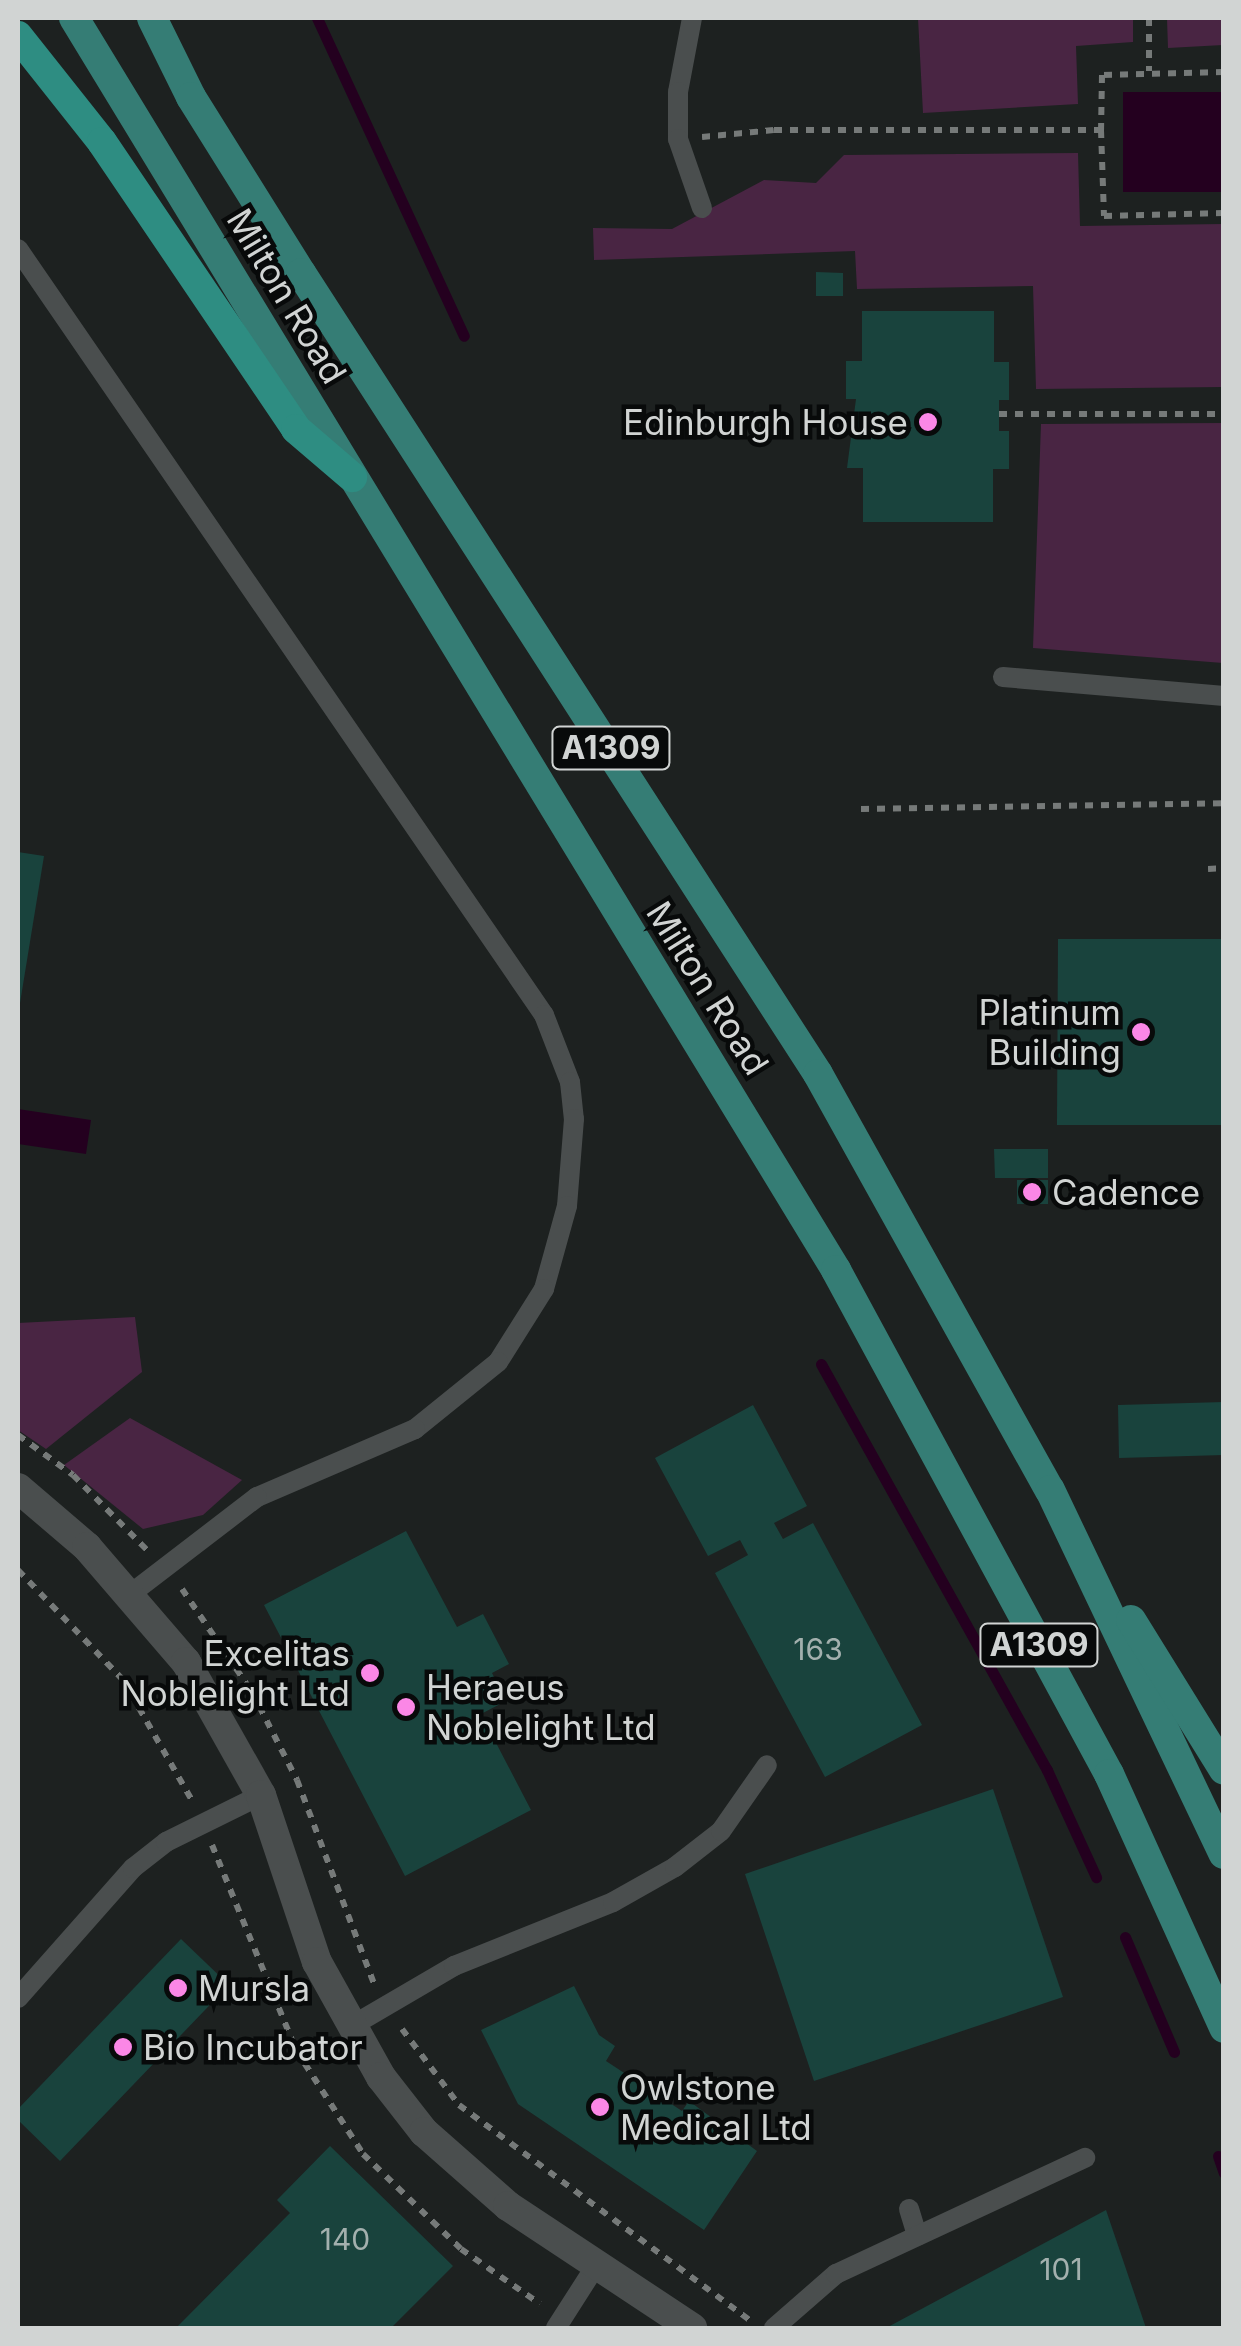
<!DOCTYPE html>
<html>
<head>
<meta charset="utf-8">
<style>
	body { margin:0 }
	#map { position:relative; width:1241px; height:2346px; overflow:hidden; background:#1d2120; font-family:Inter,sans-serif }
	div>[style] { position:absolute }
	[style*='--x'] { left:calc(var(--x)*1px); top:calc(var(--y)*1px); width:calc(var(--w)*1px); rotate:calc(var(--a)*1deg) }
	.green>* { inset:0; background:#492543 }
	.water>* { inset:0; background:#24001f }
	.stream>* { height:11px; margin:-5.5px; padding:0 5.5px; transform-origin:5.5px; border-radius:5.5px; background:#24001f }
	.building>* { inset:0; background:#19433d }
	.path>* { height:6px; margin-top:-3px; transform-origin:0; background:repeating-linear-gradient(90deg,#767a79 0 8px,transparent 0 16px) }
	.service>* { height:20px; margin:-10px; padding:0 10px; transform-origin:10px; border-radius:10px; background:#4a4e4e }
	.minor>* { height:30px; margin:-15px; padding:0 15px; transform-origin:15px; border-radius:15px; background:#4a4e4e }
	.primary>* { height:30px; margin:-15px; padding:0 15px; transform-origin:15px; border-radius:15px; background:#357d75 }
	.trunk>* { height:30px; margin:-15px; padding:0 15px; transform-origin:15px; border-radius:15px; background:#2e8d82 }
	.dots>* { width:28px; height:28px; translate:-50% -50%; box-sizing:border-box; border:5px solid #080a0a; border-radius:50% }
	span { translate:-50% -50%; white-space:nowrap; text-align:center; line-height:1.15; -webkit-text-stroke:9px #080a0a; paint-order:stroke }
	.number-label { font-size:30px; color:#a3b0ae }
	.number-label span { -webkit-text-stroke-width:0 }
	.shield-label span { padding:2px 8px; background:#080a0a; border:2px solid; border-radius:8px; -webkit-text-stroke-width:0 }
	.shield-label { font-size:32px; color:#d1d4d3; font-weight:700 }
	.street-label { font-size:35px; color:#d1d4d3 }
	.poi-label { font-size:35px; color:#d1d4d3 }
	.right { translate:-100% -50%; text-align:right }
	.left { translate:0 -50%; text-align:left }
	.frame { position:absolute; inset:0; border:20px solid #d1d4d3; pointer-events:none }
</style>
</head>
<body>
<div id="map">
	<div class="green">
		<div style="clip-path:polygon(918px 18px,1133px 18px,1133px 42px,1076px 46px,1078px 104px,923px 113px)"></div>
		<div style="clip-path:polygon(1167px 18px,1223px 18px,1223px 45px,1168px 48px)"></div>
		<div style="clip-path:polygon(1078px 153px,1080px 226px,1223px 224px,1223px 387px,1036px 389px,1033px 286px,857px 289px,855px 251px,594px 260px,593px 228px,672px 229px,764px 180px,816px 183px,844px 155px)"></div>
		<div style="clip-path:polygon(1223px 423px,1223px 663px,1033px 648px,1041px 424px)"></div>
		<div style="clip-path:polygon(135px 1317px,142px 1372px,46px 1449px,18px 1430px,18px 1323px)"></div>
		<div style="clip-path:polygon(130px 1418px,242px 1480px,203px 1515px,143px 1529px,64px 1465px)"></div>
	</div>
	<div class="water">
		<div style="clip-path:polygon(1123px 92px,1223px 92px,1223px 192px,1123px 192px)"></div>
		<div style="clip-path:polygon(18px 1109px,91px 1120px,86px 1154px,18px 1144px)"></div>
	</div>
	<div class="stream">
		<div style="--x:317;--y:18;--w:350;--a:65.2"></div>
		<div style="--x:821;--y:1364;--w:465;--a:60.9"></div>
		<div style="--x:1047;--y:1770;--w:118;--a:65.4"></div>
		<div style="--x:1125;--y:1937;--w:125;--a:66.9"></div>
		<div style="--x:1218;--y:2156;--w:18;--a:71"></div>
	</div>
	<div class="building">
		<div style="clip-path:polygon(816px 272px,843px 273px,843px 296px,816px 296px)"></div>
		<div style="clip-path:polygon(862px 311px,994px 311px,994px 362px,1009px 362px,1009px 400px,999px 400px,999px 431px,1009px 431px,1009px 469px,993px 469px,993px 522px,863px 522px,863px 468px,847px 468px,856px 399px,846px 399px,846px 361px,862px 361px)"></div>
		<div style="clip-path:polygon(18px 852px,44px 856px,20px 1003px,18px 1003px)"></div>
		<div style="clip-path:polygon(1058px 939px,1224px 939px,1224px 1125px,1057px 1125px)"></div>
		<div style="clip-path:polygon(994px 1149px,1048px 1149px,1048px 1178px,995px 1178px)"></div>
		<div style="clip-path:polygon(1017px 1180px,1048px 1180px,1048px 1204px,1017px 1204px)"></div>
		<div style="clip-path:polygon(1224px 1402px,1224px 1455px,1119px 1458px,1118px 1405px)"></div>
		<div style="clip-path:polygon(753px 1405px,807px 1506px,774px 1523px,783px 1539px,813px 1523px,922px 1725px,825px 1777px,715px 1573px,748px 1555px,740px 1540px,708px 1556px,655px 1458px)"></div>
		<div style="clip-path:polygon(406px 1531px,457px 1627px,483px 1614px,509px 1664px,492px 1673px,506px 1701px,481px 1714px,531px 1810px,405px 1876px,264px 1605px)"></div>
		<div style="clip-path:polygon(993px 1789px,1063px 1997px,814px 2081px,745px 1874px)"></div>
		<div style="clip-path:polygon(181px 1939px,229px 1985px,60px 2161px,18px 2120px,18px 2109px)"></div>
		<div style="clip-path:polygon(574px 1986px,599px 2035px,615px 2046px,606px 2061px,682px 2111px,689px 2101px,757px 2151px,704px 2230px,518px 2104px,481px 2030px)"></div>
		<div style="clip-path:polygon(330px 2146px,453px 2266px,391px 2328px,176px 2328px,290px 2213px,277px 2200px)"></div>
		<div style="clip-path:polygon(1106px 2210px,1146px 2328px,886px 2328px)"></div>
	</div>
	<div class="path">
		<div style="--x:1149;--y:18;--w:53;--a:90"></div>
		<div style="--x:1224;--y:72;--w:122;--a:178.6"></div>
		<div style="--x:1102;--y:75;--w:55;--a:91"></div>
		<div style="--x:1101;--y:130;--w:86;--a:88"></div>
		<div style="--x:1104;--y:216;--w:120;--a:-1.4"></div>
		<div style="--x:702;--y:137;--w:72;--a:-5.6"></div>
		<div style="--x:774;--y:130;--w:327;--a:0"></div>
		<div style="--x:999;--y:414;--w:225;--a:0"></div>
		<div style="--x:861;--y:809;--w:363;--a:-0.9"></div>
		<div style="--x:1208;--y:869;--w:16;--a:-4"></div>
		<div style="--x:18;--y:1435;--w:68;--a:36"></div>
		<div style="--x:73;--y:1475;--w:105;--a:45.4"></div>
		<div style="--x:18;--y:1570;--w:152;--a:46.3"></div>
		<div style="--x:123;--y:1680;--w:141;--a:60.2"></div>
		<div style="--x:182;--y:1589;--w:125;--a:55.8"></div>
		<div style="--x:252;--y:1692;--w:99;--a:62.9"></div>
		<div style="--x:297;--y:1780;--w:218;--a:69.3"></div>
		<div style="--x:212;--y:1845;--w:222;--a:67.7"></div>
		<div style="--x:296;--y:2050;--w:124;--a:57.2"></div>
		<div style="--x:363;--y:2154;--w:136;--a:44.1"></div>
		<div style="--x:461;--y:2249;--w:96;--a:34.8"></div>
		<div style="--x:402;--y:2029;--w:95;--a:53.1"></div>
		<div style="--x:459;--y:2105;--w:362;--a:36.5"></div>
	</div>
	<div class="service">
		<div style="--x:692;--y:18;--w:75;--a:100.7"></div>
		<div style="--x:678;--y:92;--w:47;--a:90"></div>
		<div style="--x:678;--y:139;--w:73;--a:70.8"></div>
		<div style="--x:18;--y:249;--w:929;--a:55.52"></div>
		<div style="--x:544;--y:1015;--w:72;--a:68.8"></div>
		<div style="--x:570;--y:1082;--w:37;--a:84"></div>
		<div style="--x:574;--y:1119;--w:87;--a:94.6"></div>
		<div style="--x:567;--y:1206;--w:86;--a:105.5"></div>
		<div style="--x:544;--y:1289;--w:86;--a:122.2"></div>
		<div style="--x:498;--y:1362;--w:107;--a:141.1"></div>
		<div style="--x:415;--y:1429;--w:172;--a:156.7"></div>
		<div style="--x:257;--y:1497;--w:158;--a:142.5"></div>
		<div style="--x:1003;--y:677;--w:222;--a:4.9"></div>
		<div style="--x:18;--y:1998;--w:174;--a:-48.5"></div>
		<div style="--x:133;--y:1868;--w:42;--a:-38.2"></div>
		<div style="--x:166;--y:1842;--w:106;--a:-26.3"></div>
		<div style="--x:350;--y:2027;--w:121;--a:-30.4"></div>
		<div style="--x:454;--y:1966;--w:171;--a:-21.9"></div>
		<div style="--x:613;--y:1902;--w:71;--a:-29.4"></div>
		<div style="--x:675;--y:1867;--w:58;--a:-38"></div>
		<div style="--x:721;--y:1831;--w:80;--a:-55.1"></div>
		<div style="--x:909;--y:2209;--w:28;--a:73"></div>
		<div style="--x:556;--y:2328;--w:72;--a:-57.4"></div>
		<div style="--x:774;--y:2328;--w:82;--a:-41.1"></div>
		<div style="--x:836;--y:2274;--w:275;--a:-25"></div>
	</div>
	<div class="minor">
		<div style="--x:18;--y:1488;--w:91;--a:40.5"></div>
		<div style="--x:87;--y:1547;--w:152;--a:49.3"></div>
		<div style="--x:186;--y:1662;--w:153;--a:60.6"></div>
		<div style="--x:261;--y:1795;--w:176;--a:71.5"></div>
		<div style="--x:317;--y:1962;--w:132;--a:60.9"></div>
		<div style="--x:381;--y:2077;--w:70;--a:52"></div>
		<div style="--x:424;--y:2132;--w:112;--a:41.4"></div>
		<div style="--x:508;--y:2206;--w:221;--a:33.5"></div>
	</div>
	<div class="primary">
		<div style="--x:74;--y:18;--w:1466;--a:58.67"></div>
		<div style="--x:836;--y:1270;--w:573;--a:61.56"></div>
		<div style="--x:1109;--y:1774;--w:279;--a:65.6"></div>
		<div style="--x:152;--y:18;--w:88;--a:63.7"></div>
		<div style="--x:191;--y:97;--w:208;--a:58"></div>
		<div style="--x:301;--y:273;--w:953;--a:57.16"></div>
		<div style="--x:818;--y:1074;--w:476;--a:60.9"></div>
		<div style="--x:1050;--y:1490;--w:403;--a:64.5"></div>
		<div style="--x:1131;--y:1620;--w:176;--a:58.2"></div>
	</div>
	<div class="trunk">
		<div style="--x:18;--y:36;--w:135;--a:51.6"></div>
		<div style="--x:102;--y:142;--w:346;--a:55.9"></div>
		<div style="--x:296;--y:429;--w:74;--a:40.6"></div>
	</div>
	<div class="dots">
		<div style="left:928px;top:422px;background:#fb87e6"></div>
		<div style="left:1141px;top:1032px;background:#fb87e6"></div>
		<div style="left:1032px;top:1192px;background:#fb87e6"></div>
		<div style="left:370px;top:1673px;background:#fb87e6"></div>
		<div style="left:406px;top:1707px;background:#fb87e6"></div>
		<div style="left:178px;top:1988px;background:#fb87e6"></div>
		<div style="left:123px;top:2047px;background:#fb87e6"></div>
		<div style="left:600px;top:2107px;background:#fb87e6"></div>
	</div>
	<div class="number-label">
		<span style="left:818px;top:1649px">163</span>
		<span style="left:345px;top:2239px">140</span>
		<span style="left:1061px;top:2269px">101</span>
	</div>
	<div class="shield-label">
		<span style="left:611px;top:748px">A1309</span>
		<span style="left:1039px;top:1645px">A1309</span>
	</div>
	<div class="street-label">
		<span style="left:287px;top:296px;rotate:59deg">Milton Road</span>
		<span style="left:708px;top:988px;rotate:58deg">Milton Road</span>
	</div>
	<div class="poi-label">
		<span class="right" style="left:908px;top:422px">Edinburgh House</span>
		<span class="right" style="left:1121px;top:1032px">Platinum<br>Building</span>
		<span class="left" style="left:1052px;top:1192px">Cadence</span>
		<span class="right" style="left:350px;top:1673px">Excelitas<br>Noblelight Ltd</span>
		<span class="left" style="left:426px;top:1707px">Heraeus<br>Noblelight Ltd</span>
		<span class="left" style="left:198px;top:1988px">Mursla</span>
		<span class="left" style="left:143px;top:2047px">Bio Incubator</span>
		<span class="left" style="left:620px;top:2107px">Owlstone<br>Medical Ltd</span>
	</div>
	<div class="frame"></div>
</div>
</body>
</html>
